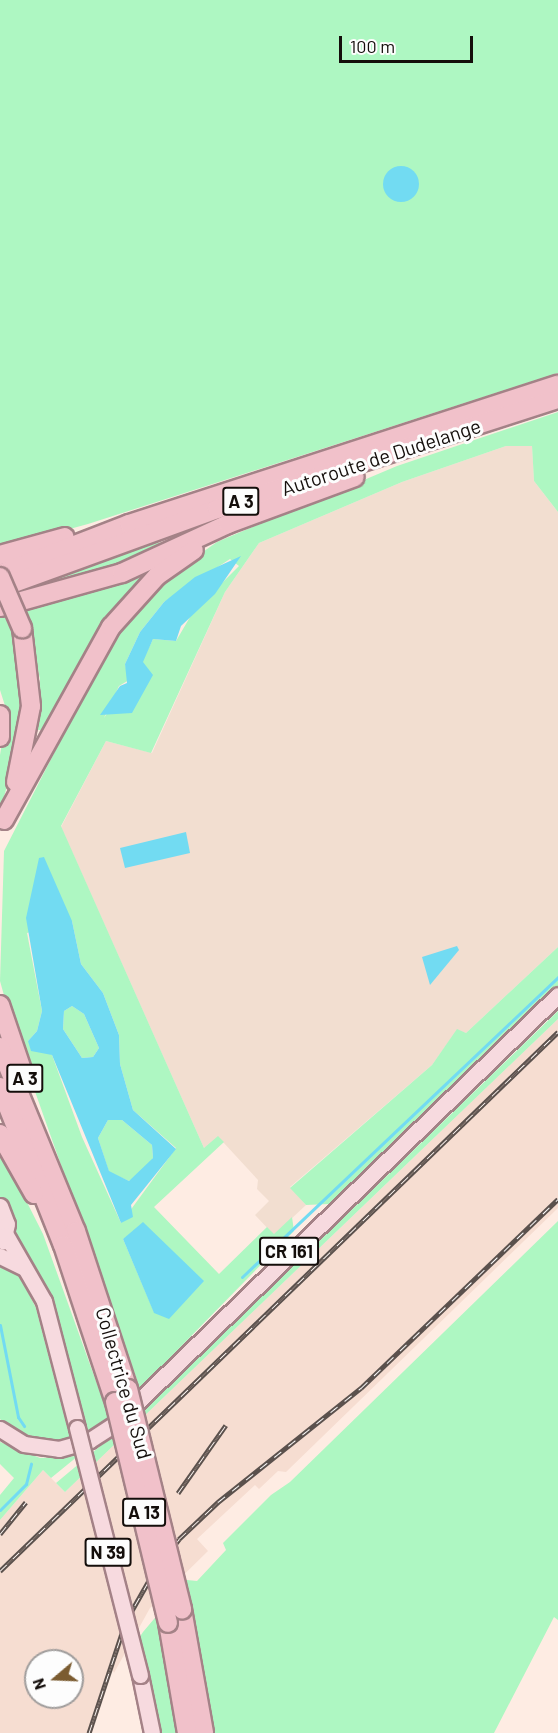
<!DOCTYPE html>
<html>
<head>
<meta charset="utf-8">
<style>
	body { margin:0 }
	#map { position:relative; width:558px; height:1733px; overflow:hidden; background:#feece3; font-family:Barlow,sans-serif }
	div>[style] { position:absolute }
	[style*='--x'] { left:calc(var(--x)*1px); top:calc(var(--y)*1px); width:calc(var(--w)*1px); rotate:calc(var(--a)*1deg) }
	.industrial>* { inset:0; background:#f2ded0 }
	.built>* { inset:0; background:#f6ddd1 }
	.green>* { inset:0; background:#aef7c2 }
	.water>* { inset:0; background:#72dbf2 }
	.round { border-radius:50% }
	.stream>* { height:3px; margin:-1.5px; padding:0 1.5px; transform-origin:1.5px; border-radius:1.5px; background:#72dbf2 }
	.roads { filter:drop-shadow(2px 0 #a48287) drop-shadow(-2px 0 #a48287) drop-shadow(0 2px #a48287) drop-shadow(0 -2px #a48287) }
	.primary>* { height:15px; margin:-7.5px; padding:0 7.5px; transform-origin:7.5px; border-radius:7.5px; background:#f7dadf }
	.motorway>* { height:18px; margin:-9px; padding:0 9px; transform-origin:9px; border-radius:9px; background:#f1c1ca }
	.rail>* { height:5px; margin-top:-2.5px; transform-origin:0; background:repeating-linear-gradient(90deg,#fdfdfd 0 9px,#5b514d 0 18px); box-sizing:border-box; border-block:2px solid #5b514d }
	.bridges { filter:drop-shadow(2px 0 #a48287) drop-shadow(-2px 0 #a48287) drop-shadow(0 2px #a48287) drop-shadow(0 -2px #a48287) }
	.primary-bridge>* { height:15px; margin:-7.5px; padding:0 7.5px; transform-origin:7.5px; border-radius:7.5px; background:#f7dadf }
	.motorway-bridge>* { height:18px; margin:-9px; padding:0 9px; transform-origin:9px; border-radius:9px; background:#f1c1ca }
	span { translate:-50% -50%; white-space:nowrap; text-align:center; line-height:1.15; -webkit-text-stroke:6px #fdfdfd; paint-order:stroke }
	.shield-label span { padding:2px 4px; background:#fdfdfd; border:2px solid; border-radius:4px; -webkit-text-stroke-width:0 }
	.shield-label { font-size:18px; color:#140e0b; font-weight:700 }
	.street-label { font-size:20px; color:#140e0b }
	.north { position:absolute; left:24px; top:1649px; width:60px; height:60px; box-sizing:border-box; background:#fdfdfd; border:2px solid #a09d9c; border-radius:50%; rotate:251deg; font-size:16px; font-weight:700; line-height:24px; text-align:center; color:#140e0b }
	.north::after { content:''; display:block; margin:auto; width:21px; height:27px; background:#7b5c31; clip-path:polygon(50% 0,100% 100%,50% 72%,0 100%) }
	.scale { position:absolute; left:339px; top:36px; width:134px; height:27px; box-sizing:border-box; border:3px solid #140e0b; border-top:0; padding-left:8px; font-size:18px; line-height:21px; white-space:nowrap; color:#140e0b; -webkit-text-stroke:4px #fdfdfd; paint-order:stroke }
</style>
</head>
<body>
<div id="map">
	<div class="industrial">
		<div style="clip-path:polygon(506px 446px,532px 446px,534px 481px,558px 512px,558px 947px,466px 1033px,457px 1030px,432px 1065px,290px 1187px,306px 1205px,274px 1235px,255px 1215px,269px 1201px,257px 1189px,258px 1180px,223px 1142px,204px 1148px,61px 827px,106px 741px,152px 753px,225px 592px,259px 543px,402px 482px)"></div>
	</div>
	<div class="built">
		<div style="clip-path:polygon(evenodd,558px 1019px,558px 1208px,286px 1472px,278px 1471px,259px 1489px,255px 1485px,197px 1539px,208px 1551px,150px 1608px,114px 1673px,111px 1666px,92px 1733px,0 1733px,0 1520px,43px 1470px,65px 1492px,558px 1019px,36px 1661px,72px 1661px,72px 1697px,36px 1697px,36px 1661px)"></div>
	</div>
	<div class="green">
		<div style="clip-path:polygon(0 0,558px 0,558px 373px,88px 524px,0 548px)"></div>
		<div style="clip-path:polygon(evenodd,558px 412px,558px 512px,534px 481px,532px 446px,506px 446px,402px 482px,259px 543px,225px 592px,151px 753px,106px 741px,61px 826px,204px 1148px,218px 1136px,224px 1142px,154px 1207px,219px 1274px,267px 1227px,274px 1234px,292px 1217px,294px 1231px,109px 1420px,87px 1434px,58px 1443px,13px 1431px,0 1419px,0 1265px,20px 1277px,36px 1308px,68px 1430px,82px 1427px,0 1201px,0 1149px,43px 1234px,106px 1409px,137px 1380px,15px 1035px,0 981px,4px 851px,115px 634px,153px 587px,217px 542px,397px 466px,558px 412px,230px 559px,239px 566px,193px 612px,176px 641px,153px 639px,142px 662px,104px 718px,119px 686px,129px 680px,125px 664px,140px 632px,164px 602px,230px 559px,558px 412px,72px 921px,81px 964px,103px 993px,119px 1035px,120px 1064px,133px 1110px,176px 1148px,121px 1223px,82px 1137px,52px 1055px,28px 1041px,37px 1031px,42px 1011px,27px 933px,72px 921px,558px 412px,136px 1232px,154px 1312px,123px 1239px,136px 1232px)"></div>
		<div style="clip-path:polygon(175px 542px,120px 567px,26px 594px,23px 589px,150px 543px)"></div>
		<div style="clip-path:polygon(166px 563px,123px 599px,75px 671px,46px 730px,37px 730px,40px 679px,23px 606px)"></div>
		<div style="clip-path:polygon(8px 610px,25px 691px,22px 733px,0 811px,0 755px,7px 712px,0 690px,0 612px)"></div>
		<div style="clip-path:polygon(558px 947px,558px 986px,329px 1204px,306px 1205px,290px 1188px,432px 1065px,457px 1029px,466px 1033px)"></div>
		<div style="clip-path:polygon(72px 1006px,84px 1014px,99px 1048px,93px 1057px,82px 1058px,63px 1029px,64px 1011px)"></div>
		<div style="clip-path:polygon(558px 1011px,558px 1019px,65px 1492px,56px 1483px,147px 1407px)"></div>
		<div style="clip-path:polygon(108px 1120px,122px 1120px,152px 1145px,153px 1158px,144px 1172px,129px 1181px,109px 1172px,98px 1138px)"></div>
		<div style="clip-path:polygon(558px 1221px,558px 1620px,554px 1617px,494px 1733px,213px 1733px,191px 1600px,160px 1632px,178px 1733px,157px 1733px,139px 1638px,143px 1632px,187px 1580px,197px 1581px,226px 1550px,223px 1543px,271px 1495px,290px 1482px)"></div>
		<div style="clip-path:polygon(0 1442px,40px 1458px,78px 1456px,51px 1478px,43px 1470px,0 1520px,0 1495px,14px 1478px,0 1464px)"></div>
	</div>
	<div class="water">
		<div class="round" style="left:383px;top:166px;width:36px;height:36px"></div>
		<div style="clip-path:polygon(241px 556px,215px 594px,181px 626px,176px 641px,153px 639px,143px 662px,153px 675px,132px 713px,100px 715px,120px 686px,127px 683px,125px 664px,140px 632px,164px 602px,195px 577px)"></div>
		<div style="clip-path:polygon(186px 832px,190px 853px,125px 868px,120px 848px)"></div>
		<div style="clip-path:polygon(evenodd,44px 857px,72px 921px,81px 964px,103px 993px,119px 1035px,120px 1064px,133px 1110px,176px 1149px,131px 1205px,133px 1217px,121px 1223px,52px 1055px,31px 1051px,28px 1041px,37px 1031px,42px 1011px,26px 918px,39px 858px,44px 857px,72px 1006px,84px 1014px,99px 1048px,93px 1057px,82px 1058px,63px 1029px,64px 1011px,72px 1006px,44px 857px,108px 1120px,122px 1120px,152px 1145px,153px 1158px,129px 1181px,109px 1171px,98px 1138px,108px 1120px)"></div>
		<div style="clip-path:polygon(457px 946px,459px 950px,430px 985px,422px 957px)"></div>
		<div style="clip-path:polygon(143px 1222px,204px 1281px,169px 1319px,154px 1313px,123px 1239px)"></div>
	</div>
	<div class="stream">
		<div style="--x:242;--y:1277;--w:436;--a:-43.5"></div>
		<div style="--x:0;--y:1325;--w:94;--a:78.9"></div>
		<div style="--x:18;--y:1417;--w:11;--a:56"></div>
		<div style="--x:0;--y:1510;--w:37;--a:-45"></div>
		<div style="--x:26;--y:1484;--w:21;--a:-76"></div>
	</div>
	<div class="roads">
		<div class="primary">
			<div style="--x:0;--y:1206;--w:19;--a:69"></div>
			<div style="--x:7;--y:1224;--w:18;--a:103"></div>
			<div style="--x:6;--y:1235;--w:76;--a:60.1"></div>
			<div style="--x:44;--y:1301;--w:131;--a:75.4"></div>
			<div style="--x:0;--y:1256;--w:25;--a:26"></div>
			<div style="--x:0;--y:1429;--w:28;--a:32"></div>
			<div style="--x:24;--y:1444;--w:35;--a:8"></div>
			<div style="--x:59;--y:1449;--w:32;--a:-16"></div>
			<div style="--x:90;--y:1440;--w:31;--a:-33"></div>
			<div style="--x:116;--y:1423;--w:615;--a:-44.08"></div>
			<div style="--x:140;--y:1675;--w:59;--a:78.3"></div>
		</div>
		<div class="motorway">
			<div style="--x:0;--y:555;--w:67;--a:-15.5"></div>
			<div style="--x:0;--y:574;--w:138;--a:-21.2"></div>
			<div style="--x:129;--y:524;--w:451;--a:-18"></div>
			<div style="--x:0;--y:588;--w:231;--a:-20"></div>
			<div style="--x:217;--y:509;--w:358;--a:-17.9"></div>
			<div style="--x:0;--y:607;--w:127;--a:-15.6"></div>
			<div style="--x:122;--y:573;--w:117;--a:-24.8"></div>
			<div style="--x:228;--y:524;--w:135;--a:-20.3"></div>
			<div style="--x:0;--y:715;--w:22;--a:90"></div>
			<div style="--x:16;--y:782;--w:77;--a:-78.8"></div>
			<div style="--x:31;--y:706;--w:79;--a:-96.6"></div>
			<div style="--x:4;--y:820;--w:221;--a:-61"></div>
			<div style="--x:111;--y:627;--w:69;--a:-48"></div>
			<div style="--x:157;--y:576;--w:45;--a:-35.1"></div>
			<div style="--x:0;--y:1005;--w:72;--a:71.3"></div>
			<div style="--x:0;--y:1047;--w:199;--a:67.6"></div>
			<div style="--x:76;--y:1231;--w:166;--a:71.8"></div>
			<div style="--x:0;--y:1087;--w:170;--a:68.3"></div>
			<div style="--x:63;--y:1245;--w:165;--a:71.7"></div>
			<div style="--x:0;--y:1134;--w:69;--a:60.5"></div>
			<div style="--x:182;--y:1609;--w:126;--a:79.9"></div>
			<div style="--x:168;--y:1623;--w:112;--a:80.2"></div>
		</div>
	</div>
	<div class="rail">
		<div style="--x:178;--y:1493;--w:83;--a:-54.8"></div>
		<div style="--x:0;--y:1534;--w:41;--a:-50.9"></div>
		<div style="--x:0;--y:1571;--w:776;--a:-44.01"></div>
		<div style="--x:89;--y:1733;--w:118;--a:-71.7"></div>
		<div style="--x:126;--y:1621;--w:59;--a:-60.4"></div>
		<div style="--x:155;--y:1570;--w:39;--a:-52"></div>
		<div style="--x:179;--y:1539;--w:54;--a:-43.5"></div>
		<div style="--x:218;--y:1502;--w:183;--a:-38.6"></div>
		<div style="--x:361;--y:1388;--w:273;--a:-43.8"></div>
	</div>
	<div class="bridges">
		<div class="primary-bridge">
			<div style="--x:77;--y:1428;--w:255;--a:75.7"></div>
		</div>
		<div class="motorway-bridge">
			<div style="--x:0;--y:577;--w:56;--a:66.7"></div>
			<div style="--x:128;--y:1389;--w:227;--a:76.2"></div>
			<div style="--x:115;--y:1402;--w:227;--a:76.5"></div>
		</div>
	</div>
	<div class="shield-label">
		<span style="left:241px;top:501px">A 3</span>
		<span style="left:25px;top:1078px">A 3</span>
		<span style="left:289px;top:1251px">CR 161</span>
		<span style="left:144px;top:1512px">A 13</span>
		<span style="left:108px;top:1552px">N 39</span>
	</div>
	<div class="street-label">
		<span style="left:381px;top:457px;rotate:-18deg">Autoroute de Dudelange</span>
		<span style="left:124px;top:1383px;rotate:74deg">Collectrice du Sud</span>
	</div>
	<div class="north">N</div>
	<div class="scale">100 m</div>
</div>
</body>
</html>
